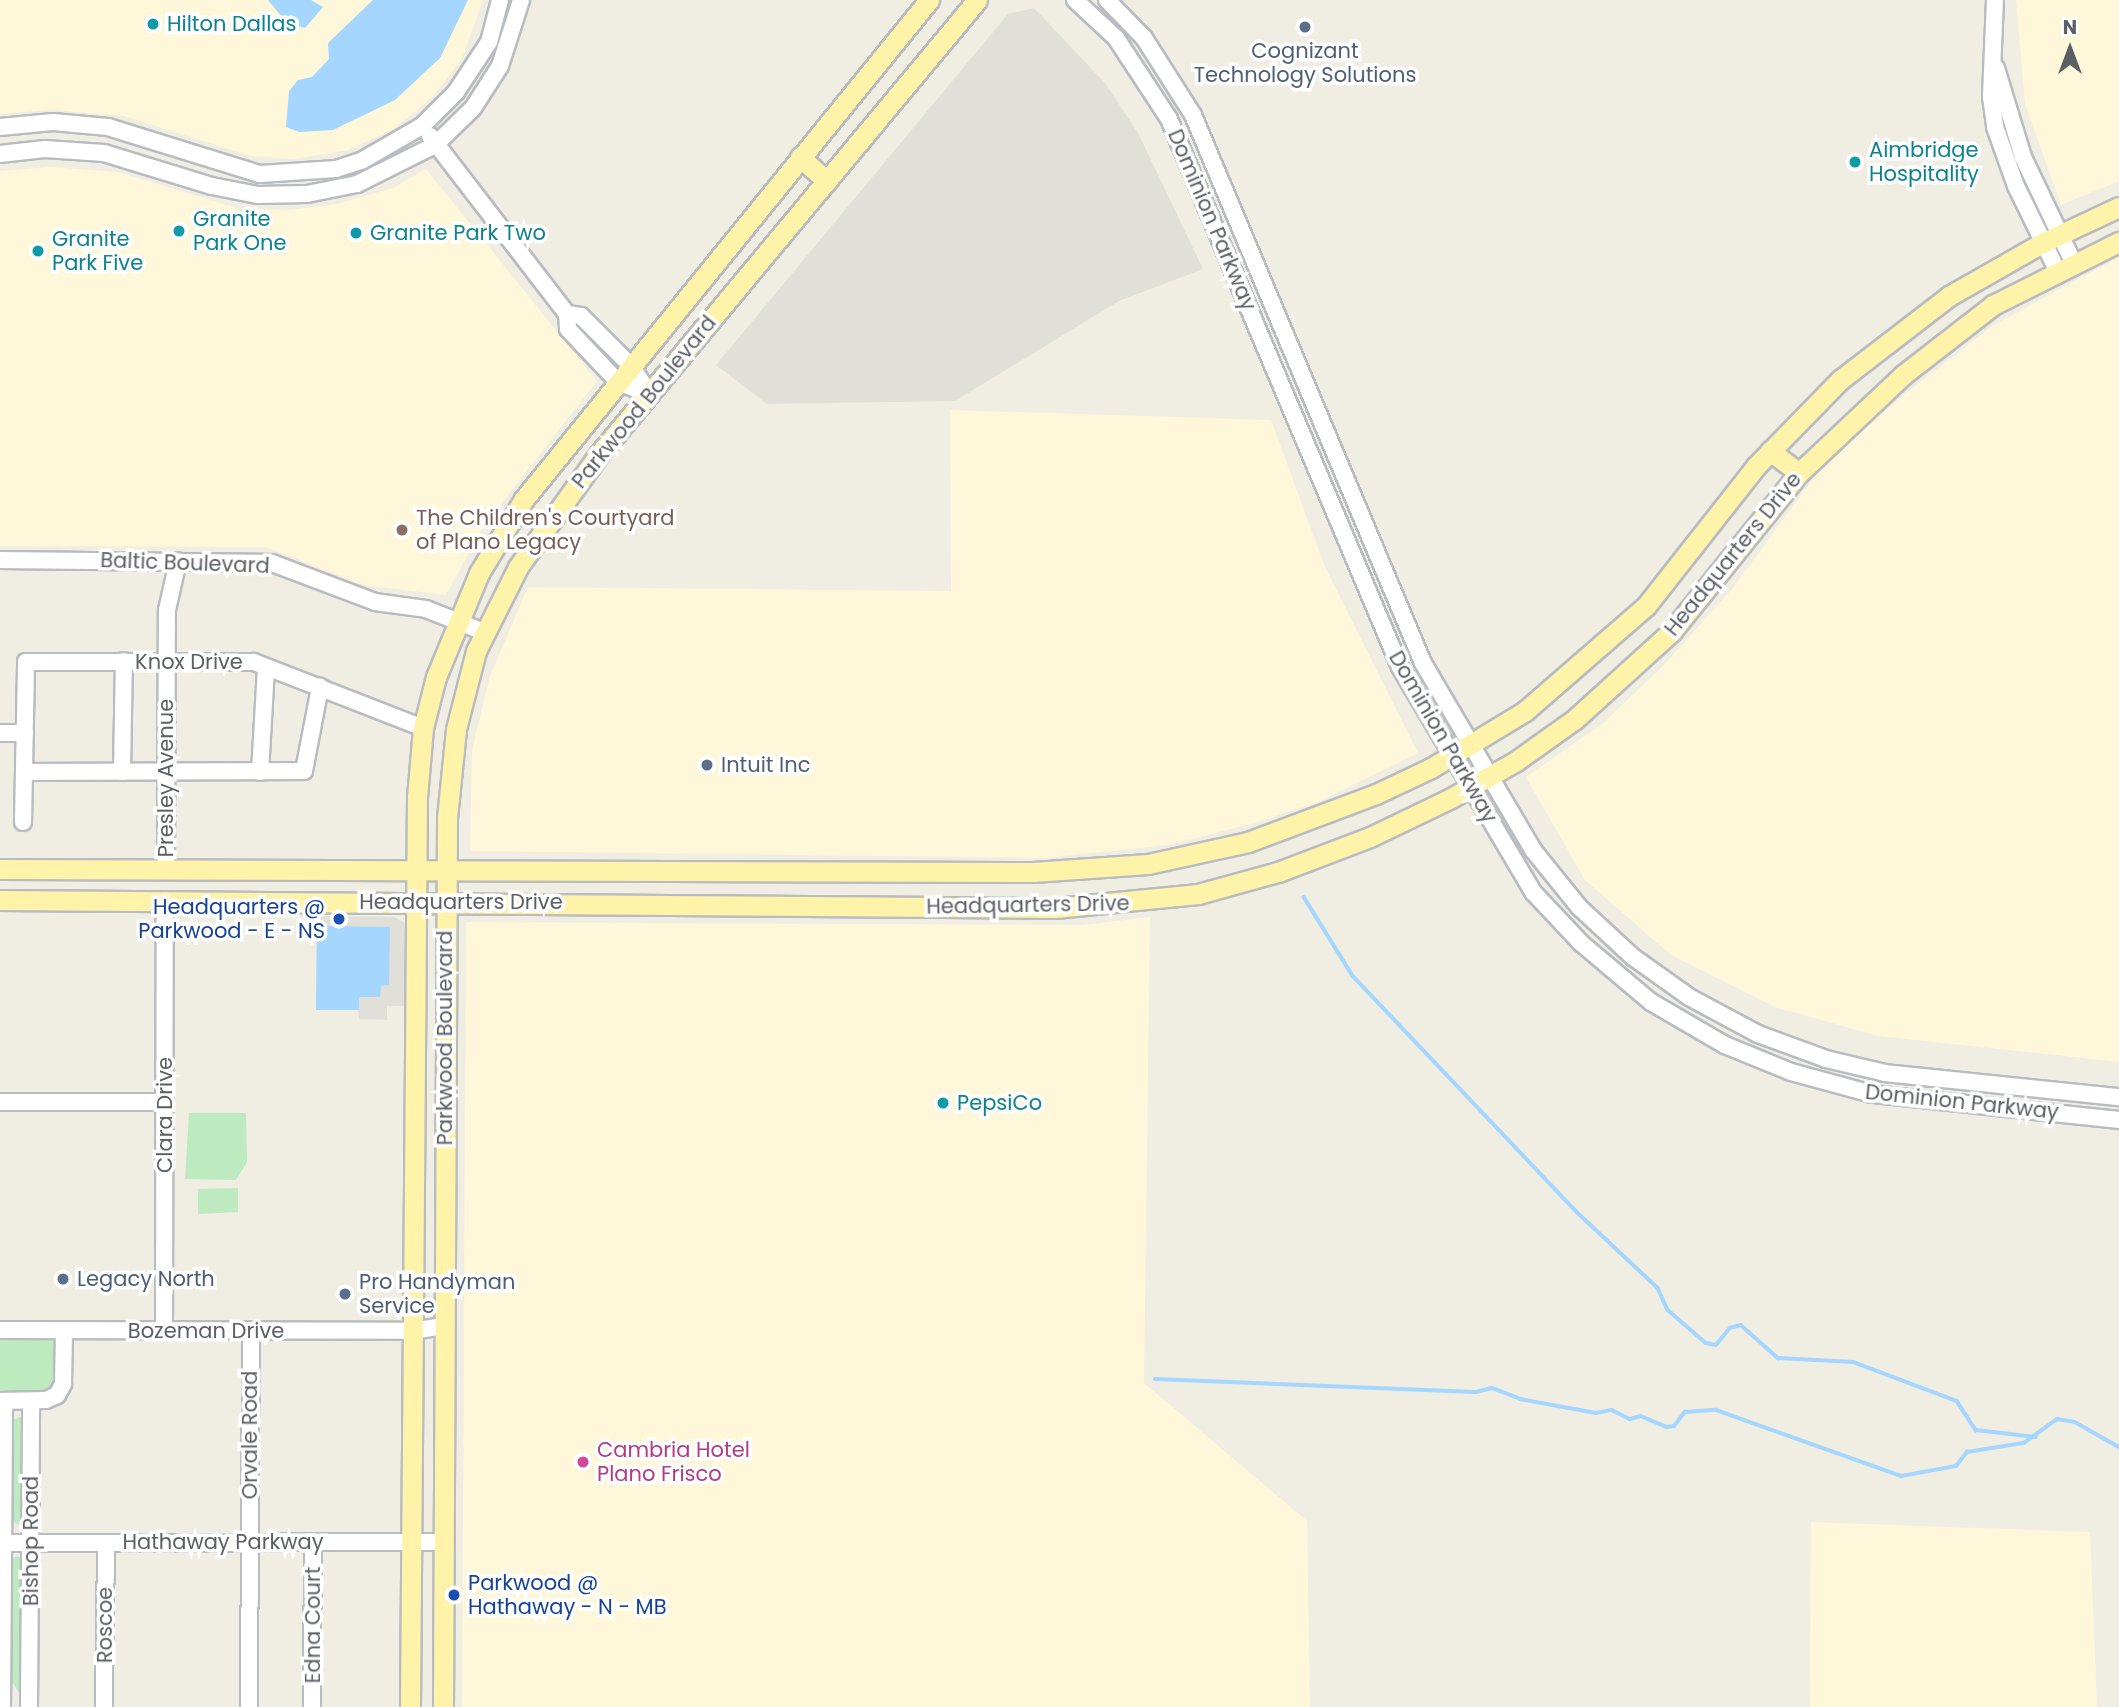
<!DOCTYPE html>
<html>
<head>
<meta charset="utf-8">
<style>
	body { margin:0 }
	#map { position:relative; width:2119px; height:1707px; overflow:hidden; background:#f0ede3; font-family:Poppins,sans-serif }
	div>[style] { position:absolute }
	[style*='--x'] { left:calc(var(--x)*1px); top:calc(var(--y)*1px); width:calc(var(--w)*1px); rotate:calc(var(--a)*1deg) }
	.commercial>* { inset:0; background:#fff7d9 }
	.industrial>* { inset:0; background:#e0dfd8 }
	.green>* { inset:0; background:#bdeabe }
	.water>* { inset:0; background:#a4d6ff }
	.stream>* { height:3.5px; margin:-1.75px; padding:0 1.75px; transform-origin:1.75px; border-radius:1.75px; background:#a4d6ff }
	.roads { filter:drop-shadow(2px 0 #b8bcc1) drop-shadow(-2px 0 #b8bcc1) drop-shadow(0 2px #b8bcc1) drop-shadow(0 -2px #b8bcc1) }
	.minor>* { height:16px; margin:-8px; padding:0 8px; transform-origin:8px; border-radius:8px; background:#fff }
	.major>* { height:19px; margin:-9.5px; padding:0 9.5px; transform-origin:9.5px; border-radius:9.5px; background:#fff3a9 }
	.dots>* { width:19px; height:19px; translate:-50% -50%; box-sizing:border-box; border:4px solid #fff; border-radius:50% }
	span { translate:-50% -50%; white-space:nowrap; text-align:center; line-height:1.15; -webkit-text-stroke:7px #fff; paint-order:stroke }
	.culture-label { font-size:21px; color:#0d838f }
	.left { translate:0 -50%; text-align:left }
	.service-label { font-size:21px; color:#4e5e75 }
	.street-label { font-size:21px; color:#5b6066 }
	.education-label { font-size:21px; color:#785e54 }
	.transit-label { font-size:21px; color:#164399 }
	.right { translate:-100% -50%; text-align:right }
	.hotel-label { font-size:21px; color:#b23c85 }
	.north { position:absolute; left:2035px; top:14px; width:70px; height:70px; -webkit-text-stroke:5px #fff; paint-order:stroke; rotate:0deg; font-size:19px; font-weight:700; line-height:28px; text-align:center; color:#5b6066 }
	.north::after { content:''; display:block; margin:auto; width:24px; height:32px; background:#5b6066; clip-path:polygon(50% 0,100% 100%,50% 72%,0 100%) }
</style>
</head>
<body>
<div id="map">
	<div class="commercial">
		<div style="clip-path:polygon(0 0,483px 0,462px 59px,432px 98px,392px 130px,348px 150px,294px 159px,251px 156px,124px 116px,52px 110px,0 114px)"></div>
		<div style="clip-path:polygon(2016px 0,2119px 0,2119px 181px,2061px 205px,2025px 104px)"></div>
		<div style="clip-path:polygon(51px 167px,118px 172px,237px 208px,289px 210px,337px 204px,393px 188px,426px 169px,597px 381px,483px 527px,446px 595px,363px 585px,266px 547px,0 546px,0 171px)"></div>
		<div style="clip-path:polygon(2119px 257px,2119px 1062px,1878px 1036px,1775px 1007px,1671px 955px,1585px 880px,1526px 777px,1602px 724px,1663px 666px,1733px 588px,1818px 472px,1886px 409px,1992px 326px)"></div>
		<div style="clip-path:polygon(950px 410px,1271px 420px,1325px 567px,1418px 753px,1318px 802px,1258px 822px,1168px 845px,1045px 858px,470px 851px,472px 750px,490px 676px,528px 587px,951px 591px)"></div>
		<div style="clip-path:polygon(1150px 917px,1144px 1383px,1307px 1521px,1310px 1707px,462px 1707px,466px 922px,1083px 925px)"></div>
		<div style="clip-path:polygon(1811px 1522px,2090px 1532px,2097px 1707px,1810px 1707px)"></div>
	</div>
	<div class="industrial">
		<div style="clip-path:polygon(1034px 8px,1105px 83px,1138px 133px,1203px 269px,1119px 301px,955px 401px,767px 404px,716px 365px,1008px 14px)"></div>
		<div style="clip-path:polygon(317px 916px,394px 917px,405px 923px,406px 1006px,387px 1006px,387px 1020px,359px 1019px,358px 1010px,316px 1010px)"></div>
	</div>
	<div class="green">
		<div style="clip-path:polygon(189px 1113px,246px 1113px,247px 1162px,236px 1180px,185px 1179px)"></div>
		<div style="clip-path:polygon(238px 1188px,238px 1212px,198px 1214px,198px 1189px)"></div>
		<div style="clip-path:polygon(0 1336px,48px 1336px,55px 1341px,56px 1387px,50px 1394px,0 1396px)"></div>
		<div style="clip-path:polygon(19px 1417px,23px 1418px,24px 1523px,18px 1525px,10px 1519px,10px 1422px)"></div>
		<div style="clip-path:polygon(17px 1556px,24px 1559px,22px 1697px,9px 1677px,9px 1561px)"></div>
	</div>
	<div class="water">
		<div style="clip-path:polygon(268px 0,311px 0,323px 7px,305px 28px,287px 23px)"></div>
		<div style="clip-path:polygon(373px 0,468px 0,440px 58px,395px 100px,333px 130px,299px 132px,286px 127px,289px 91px,298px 80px,312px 77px,329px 59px,328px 43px)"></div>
		<div style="clip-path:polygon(317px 926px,390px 927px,389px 985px,381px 986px,380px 997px,359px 997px,359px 1010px,316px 1010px)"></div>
	</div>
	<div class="stream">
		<div style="--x:1304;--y:897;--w:93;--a:58.2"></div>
		<div style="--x:1353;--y:976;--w:325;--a:46.5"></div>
		<div style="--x:1577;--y:1212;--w:111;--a:43.2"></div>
		<div style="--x:1658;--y:1288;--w:24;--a:66"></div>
		<div style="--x:1668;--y:1310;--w:50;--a:41"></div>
		<div style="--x:1706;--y:1343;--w:10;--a:11"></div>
		<div style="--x:1716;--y:1345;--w:22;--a:-51"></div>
		<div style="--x:1730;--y:1328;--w:11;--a:-15"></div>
		<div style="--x:1741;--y:1325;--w:50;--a:41.7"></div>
		<div style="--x:1778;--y:1358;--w:75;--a:3.1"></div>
		<div style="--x:1853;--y:1362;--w:111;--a:20.6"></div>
		<div style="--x:1957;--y:1401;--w:35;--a:57"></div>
		<div style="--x:1976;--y:1430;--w:60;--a:6.7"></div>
		<div style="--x:1155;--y:1379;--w:321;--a:2.3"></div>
		<div style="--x:1476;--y:1392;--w:16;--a:-14"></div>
		<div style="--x:1492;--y:1388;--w:30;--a:21"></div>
		<div style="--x:1520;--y:1399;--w:77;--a:10.4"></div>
		<div style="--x:1596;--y:1413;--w:16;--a:-11"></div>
		<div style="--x:1612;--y:1410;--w:20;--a:27"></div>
		<div style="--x:1630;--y:1419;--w:11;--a:-15"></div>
		<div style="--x:1641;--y:1416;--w:28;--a:23"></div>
		<div style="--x:1667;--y:1427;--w:7;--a:-8"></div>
		<div style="--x:1674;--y:1426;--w:18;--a:-52"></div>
		<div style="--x:1685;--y:1412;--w:31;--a:-4"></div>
		<div style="--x:1716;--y:1410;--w:196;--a:19.6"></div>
		<div style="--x:1901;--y:1476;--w:56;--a:-10.3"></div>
		<div style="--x:1956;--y:1466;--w:18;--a:-52"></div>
		<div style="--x:1967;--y:1452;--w:58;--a:-9"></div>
		<div style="--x:2024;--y:1443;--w:41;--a:-36"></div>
		<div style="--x:2057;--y:1419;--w:18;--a:9"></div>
		<div style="--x:2075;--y:1422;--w:51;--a:29.6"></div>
	</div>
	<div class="roads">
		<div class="minor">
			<div style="--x:1075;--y:0;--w:56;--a:42.8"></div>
			<div style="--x:1116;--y:38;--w:97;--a:56.8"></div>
			<div style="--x:1169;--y:119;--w:595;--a:67.14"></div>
			<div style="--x:1400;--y:667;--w:261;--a:59.4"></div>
			<div style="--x:1533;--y:892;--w:70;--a:46.7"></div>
			<div style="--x:1581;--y:943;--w:92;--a:40.1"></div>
			<div style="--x:1651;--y:1002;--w:86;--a:30.2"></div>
			<div style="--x:1725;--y:1045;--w:71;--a:22.2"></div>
			<div style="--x:1791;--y:1072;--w:84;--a:15.2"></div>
			<div style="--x:1872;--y:1094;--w:248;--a:6"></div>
			<div style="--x:1107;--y:0;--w:53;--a:45.8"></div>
			<div style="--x:1144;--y:38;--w:91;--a:57.5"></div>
			<div style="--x:1193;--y:115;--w:594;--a:67.23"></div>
			<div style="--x:1423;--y:663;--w:217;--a:59.5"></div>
			<div style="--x:1533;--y:850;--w:73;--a:51.1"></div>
			<div style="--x:1579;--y:907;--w:74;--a:42.8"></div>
			<div style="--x:1633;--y:957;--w:69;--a:35.5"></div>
			<div style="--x:1689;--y:997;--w:78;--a:28.2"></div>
			<div style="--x:1758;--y:1034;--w:72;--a:20.2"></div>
			<div style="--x:1826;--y:1059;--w:61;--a:13.3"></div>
			<div style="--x:1885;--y:1073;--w:235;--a:5.9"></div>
			<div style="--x:1995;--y:0;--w:97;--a:92.4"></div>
			<div style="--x:1991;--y:97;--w:30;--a:82"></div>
			<div style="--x:1995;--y:127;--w:63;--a:70.4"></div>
			<div style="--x:2016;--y:186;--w:93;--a:64"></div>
			<div style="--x:1996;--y:68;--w:93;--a:73.1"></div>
			<div style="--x:2023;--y:157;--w:116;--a:64.5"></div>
			<div style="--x:0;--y:127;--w:53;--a:-5.4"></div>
			<div style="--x:53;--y:122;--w:55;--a:5.2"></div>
			<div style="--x:108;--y:127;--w:159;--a:17.2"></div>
			<div style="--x:260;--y:174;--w:76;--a:-3.8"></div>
			<div style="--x:336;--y:169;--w:28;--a:-18"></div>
			<div style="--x:363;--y:160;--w:68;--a:-30"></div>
			<div style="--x:422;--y:126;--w:48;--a:-45"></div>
			<div style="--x:456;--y:92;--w:60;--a:-56.6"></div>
			<div style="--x:489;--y:42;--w:43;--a:-75.3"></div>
			<div style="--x:430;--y:136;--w:225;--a:52.4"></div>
			<div style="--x:567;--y:314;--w:15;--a:86"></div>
			<div style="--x:568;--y:329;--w:73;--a:46.7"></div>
			<div style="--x:618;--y:382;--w:34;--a:21"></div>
			<div style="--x:0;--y:154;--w:45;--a:-6.3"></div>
			<div style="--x:45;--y:149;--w:59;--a:3.9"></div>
			<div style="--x:104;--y:153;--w:113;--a:17"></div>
			<div style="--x:212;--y:186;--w:47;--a:11.1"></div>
			<div style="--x:258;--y:195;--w:49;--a:-1.2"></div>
			<div style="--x:307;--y:194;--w:51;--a:-11.3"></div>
			<div style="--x:357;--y:184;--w:87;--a:-26.6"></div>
			<div style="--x:435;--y:145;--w:53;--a:-44.2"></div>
			<div style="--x:473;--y:108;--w:50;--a:-57.3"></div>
			<div style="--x:500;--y:66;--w:69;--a:-72.3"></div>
			<div style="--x:567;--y:314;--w:14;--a:8"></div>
			<div style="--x:581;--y:316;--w:71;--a:45"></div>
			<div style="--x:631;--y:366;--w:34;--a:56"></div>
			<div style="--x:0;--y:560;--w:272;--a:0.6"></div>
			<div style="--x:272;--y:563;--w:110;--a:20.7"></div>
			<div style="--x:375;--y:602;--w:51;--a:7.8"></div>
			<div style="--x:426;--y:609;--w:62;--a:21.6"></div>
			<div style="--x:0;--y:733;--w:25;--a:0"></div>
			<div style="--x:24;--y:772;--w:280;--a:-0.2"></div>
			<div style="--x:304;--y:771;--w:86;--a:-79.2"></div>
			<div style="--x:122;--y:772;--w:111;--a:-89"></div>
			<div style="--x:260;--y:772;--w:105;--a:-86.7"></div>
			<div style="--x:23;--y:822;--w:160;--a:-88.9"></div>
			<div style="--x:26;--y:662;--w:228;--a:0"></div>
			<div style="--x:254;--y:662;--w:181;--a:21.3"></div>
			<div style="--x:166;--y:870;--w:260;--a:-89.8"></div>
			<div style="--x:167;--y:610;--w:50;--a:-77.3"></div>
			<div style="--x:0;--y:1102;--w:165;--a:0"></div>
			<div style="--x:0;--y:1330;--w:412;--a:0.1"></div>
			<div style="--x:412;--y:1331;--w:32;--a:-9"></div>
			<div style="--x:164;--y:1331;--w:431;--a:-89.9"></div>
			<div style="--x:0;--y:1401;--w:46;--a:-1.2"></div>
			<div style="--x:46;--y:1400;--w:12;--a:-24"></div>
			<div style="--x:57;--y:1395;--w:13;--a:-61"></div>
			<div style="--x:63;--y:1384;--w:53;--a:-88.9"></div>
			<div style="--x:0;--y:1543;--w:443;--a:-0.1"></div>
			<div style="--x:2;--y:1707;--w:306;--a:-89.6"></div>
			<div style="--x:29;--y:1707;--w:306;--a:-89.6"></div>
			<div style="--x:104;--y:1707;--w:164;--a:-89.3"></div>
			<div style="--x:249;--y:1707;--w:376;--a:-89.7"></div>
			<div style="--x:312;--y:1707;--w:165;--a:-89.7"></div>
		</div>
		<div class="major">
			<div style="--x:800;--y:157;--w:36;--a:42"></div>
			<div style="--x:1770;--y:451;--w:36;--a:37"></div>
			<div style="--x:0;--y:869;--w:1033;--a:0.17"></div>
			<div style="--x:1033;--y:872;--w:115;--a:-4"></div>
			<div style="--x:1148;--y:864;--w:102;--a:-12.4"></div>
			<div style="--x:1248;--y:842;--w:137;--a:-20.6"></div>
			<div style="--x:1376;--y:794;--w:61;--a:-25.3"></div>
			<div style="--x:1431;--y:768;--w:110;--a:-31.2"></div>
			<div style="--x:1525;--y:711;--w:160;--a:-41"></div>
			<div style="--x:1646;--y:606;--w:178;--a:-51.8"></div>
			<div style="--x:1756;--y:466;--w:120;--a:-45.7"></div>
			<div style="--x:1840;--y:380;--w:138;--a:-37.6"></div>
			<div style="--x:1949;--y:296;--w:107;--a:-29.7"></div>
			<div style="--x:2042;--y:243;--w:85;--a:-25.1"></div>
			<div style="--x:0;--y:900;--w:1055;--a:0.43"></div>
			<div style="--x:1055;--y:908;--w:144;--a:-5.6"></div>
			<div style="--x:1198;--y:894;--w:83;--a:-15.4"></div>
			<div style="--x:1278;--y:872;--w:98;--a:-20.8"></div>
			<div style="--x:1370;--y:837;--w:90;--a:-25.7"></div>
			<div style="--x:1451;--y:798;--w:75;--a:-29.6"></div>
			<div style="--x:1516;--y:761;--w:72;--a:-35.4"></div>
			<div style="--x:1575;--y:719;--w:131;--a:-42.2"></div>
			<div style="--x:1672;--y:631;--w:203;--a:-51.2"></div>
			<div style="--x:1799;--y:473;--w:143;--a:-43.3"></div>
			<div style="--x:1903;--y:375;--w:114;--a:-37.9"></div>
			<div style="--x:1993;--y:305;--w:141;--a:-26.6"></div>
			<div style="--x:410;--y:1707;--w:910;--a:-89.56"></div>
			<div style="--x:417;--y:797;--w:69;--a:-85"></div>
			<div style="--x:423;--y:728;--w:53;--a:-75.7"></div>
			<div style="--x:436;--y:677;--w:113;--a:-67.5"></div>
			<div style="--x:479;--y:573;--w:87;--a:-58.7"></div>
			<div style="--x:524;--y:499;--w:643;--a:-50.94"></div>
			<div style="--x:443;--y:1707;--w:889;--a:-89.74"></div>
			<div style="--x:447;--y:818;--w:89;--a:-84.2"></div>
			<div style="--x:456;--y:729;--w:81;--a:-75.6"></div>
			<div style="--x:476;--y:651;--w:94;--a:-63.4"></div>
			<div style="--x:518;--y:567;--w:140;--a:-54.3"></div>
			<div style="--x:600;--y:453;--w:589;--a:-50.23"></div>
		</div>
	</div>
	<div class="dots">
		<div style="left:153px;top:24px;background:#0f9aa8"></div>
		<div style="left:1305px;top:27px;background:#5c6f8a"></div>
		<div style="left:1855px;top:162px;background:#0f9aa8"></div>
		<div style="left:179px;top:231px;background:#0f9aa8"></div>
		<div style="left:356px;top:233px;background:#0f9aa8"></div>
		<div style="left:38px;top:251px;background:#0f9aa8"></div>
		<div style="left:402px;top:530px;background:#8d6e63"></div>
		<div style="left:707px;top:765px;background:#5c6f8a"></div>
		<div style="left:339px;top:919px;background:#1a4fb4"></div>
		<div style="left:943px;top:1103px;background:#0f9aa8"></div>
		<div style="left:63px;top:1279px;background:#5c6f8a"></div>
		<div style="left:345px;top:1294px;background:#5c6f8a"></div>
		<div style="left:583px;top:1462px;background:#d1479c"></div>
		<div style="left:454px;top:1595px;background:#1a4fb4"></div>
	</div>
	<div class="culture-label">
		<span class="left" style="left:167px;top:24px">Hilton Dallas</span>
		<span class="left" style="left:1869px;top:162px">Aimbridge<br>Hospitality</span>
		<span class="left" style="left:193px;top:231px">Granite<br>Park One</span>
		<span class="left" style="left:370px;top:233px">Granite Park Two</span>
		<span class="left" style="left:52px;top:251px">Granite<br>Park Five</span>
		<span class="left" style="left:957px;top:1103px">PepsiCo</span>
	</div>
	<div class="service-label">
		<span style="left:1305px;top:63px">Cognizant<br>Technology Solutions</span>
		<span class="left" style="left:721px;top:765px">Intuit Inc</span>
		<span class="left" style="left:77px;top:1279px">Legacy North</span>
		<span class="left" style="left:359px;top:1294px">Pro Handyman<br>Service</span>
	</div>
	<div class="street-label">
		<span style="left:1212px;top:220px;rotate:67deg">Dominion Parkway</span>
		<span style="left:644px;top:402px;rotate:-51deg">Parkwood Boulevard</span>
		<span style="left:1733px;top:554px;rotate:-51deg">Headquarters Drive</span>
		<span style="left:185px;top:563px;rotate:2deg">Baltic Boulevard</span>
		<span style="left:189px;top:662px">Knox Drive</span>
		<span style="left:1443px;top:737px;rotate:60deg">Dominion Parkway</span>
		<span style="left:166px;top:778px;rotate:-90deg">Presley Avenue</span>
		<span style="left:461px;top:902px">Headquarters Drive</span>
		<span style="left:1028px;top:905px;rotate:-1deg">Headquarters Drive</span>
		<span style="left:445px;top:1038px;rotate:-90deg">Parkwood Boulevard</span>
		<span style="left:1962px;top:1102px;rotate:6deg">Dominion Parkway</span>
		<span style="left:165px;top:1115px;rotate:-90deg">Clara Drive</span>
		<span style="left:206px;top:1331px">Bozeman Drive</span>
		<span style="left:250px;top:1435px;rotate:-90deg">Orvale Road</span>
		<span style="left:31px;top:1541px;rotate:-90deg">Bishop Road</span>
		<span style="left:223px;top:1542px">Hathaway Parkway</span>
		<span style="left:105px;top:1625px;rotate:-90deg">Roscoe</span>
		<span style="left:313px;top:1625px;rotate:-90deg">Edna Court</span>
	</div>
	<div class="education-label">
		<span class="left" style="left:416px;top:530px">The Children's Courtyard<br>of Plano Legacy</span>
	</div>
	<div class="transit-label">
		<span class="right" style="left:325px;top:919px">Headquarters @<br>Parkwood - E - NS</span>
		<span class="left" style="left:468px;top:1595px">Parkwood @<br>Hathaway - N - MB</span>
	</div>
	<div class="hotel-label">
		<span class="left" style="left:597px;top:1462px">Cambria Hotel<br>Plano Frisco</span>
	</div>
	<div class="north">N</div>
</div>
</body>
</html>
